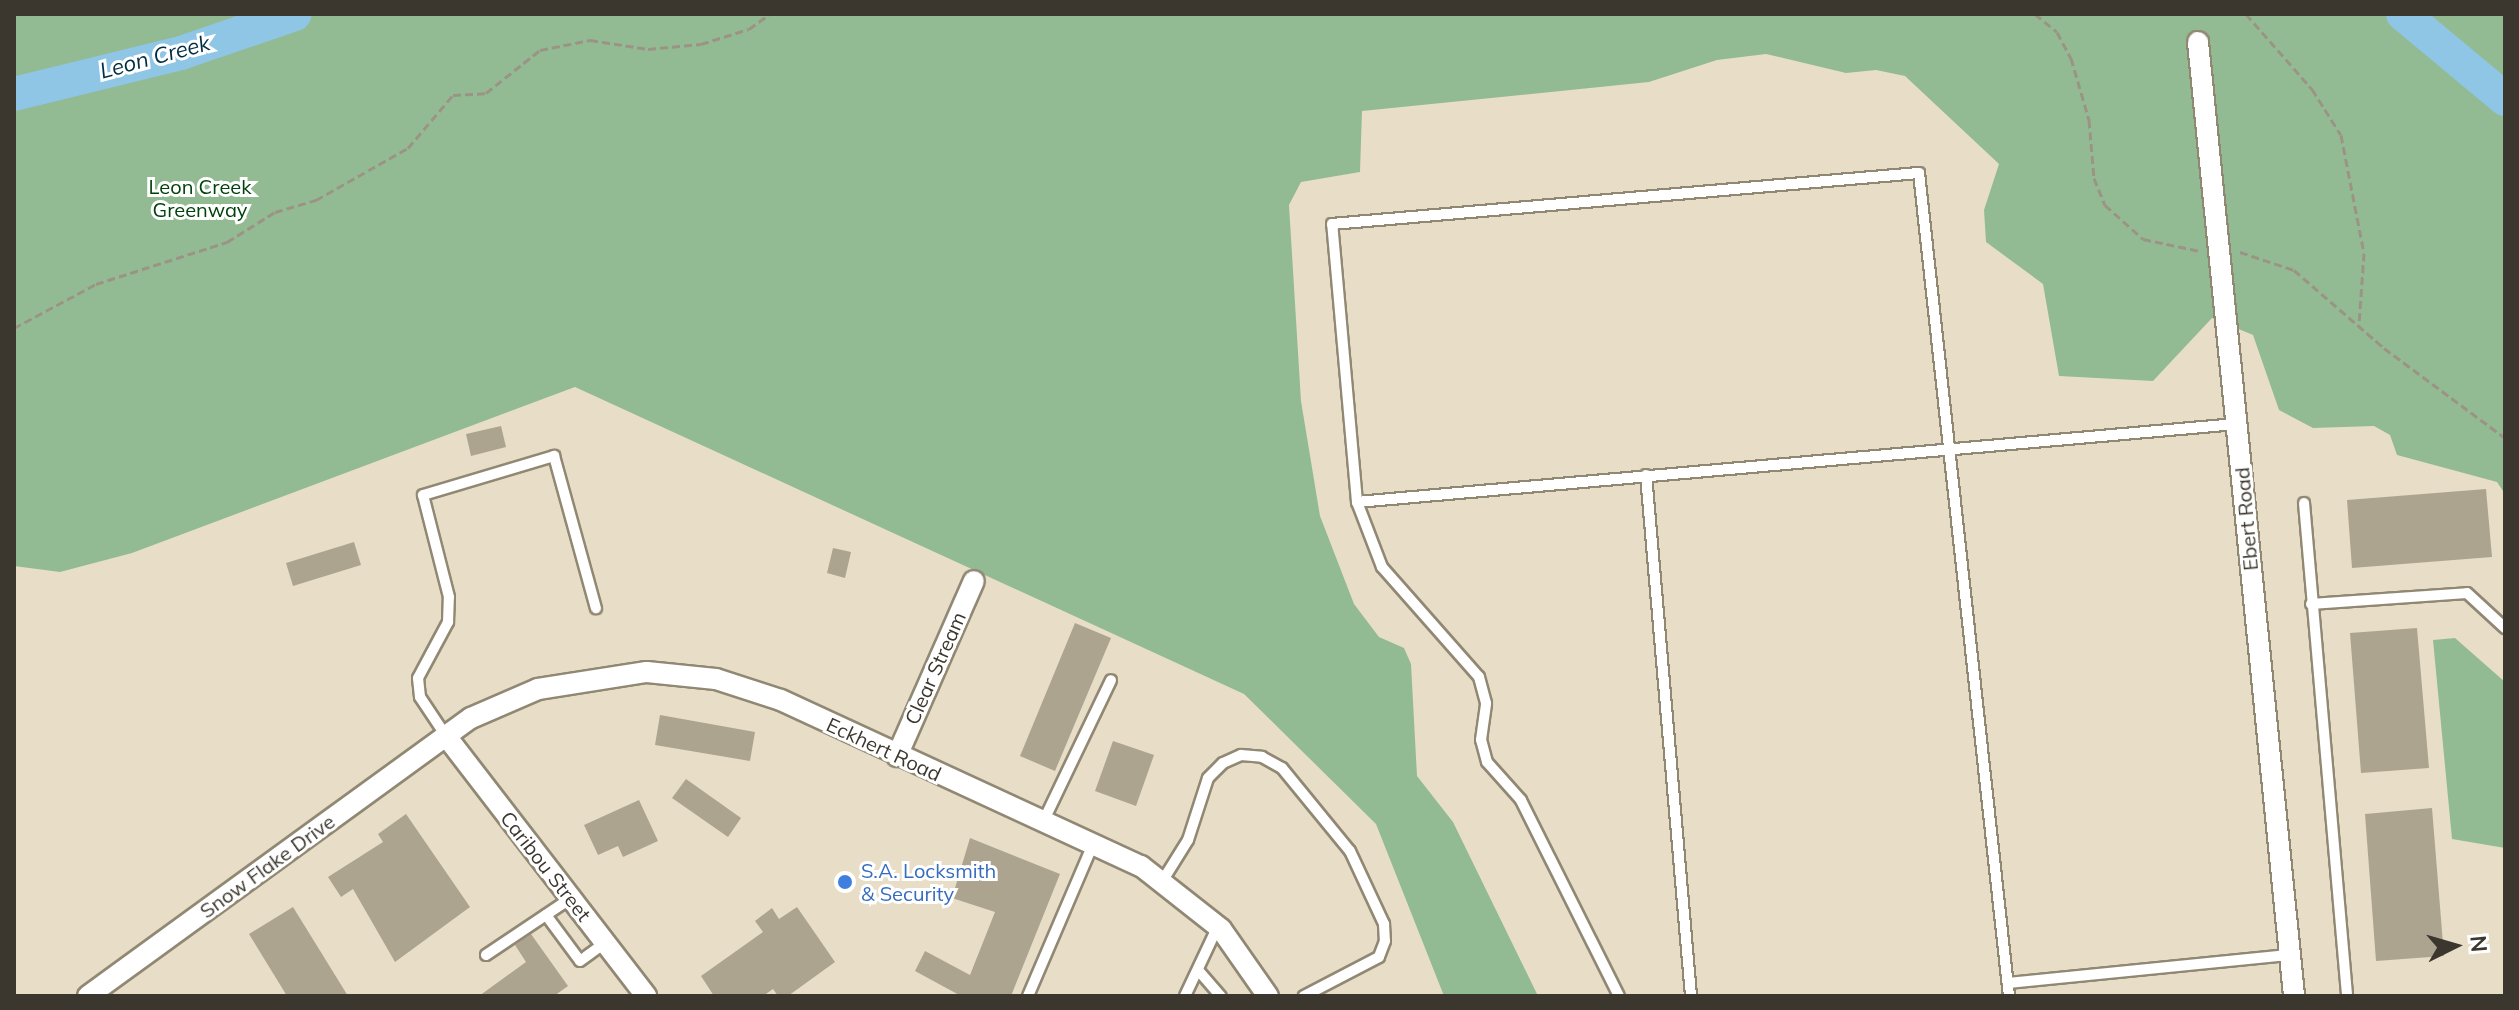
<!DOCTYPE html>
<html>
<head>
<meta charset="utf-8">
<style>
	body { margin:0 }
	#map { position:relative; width:2519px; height:1010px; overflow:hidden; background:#e8dec8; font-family:Mulish,sans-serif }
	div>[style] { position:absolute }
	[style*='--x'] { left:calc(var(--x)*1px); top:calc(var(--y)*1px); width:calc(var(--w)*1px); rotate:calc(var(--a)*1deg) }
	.green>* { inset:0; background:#93bb93 }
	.river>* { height:34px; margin:-17px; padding:0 17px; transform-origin:17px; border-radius:17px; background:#8fc5e5 }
	.building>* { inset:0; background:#ada48f }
	.path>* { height:3px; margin-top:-1.5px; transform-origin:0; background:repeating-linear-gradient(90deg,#9b9484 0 8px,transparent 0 12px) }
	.roads { filter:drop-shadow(2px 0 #918874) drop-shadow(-2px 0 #918874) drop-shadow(0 2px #918874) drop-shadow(0 -2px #918874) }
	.lane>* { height:10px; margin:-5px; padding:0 5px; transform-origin:5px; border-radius:5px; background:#fff }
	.street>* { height:20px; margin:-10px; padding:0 10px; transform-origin:10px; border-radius:10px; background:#fff }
	.dots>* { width:22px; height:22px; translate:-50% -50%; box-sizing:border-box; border:4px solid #fff; border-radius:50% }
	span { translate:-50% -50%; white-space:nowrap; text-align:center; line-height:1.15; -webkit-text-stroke:6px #fff; paint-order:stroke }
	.park-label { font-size:20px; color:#01410c }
	.street-label { font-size:20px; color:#3b372f }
	.shop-label { font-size:20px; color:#366cbe }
	.left { translate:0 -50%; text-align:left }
	.water-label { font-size:22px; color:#002e43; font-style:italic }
	.frame { position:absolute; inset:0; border:16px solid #3b372f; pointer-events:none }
	.north { position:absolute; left:2415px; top:906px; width:80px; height:80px; -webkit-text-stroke:6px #fff; paint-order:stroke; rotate:85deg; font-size:22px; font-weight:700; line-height:32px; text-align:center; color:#3b372f }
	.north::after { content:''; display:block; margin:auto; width:28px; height:36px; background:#3b372f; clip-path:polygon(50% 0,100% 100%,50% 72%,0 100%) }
</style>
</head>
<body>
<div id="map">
	<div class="green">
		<div style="clip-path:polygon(14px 14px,2505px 14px,2505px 494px,2497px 482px,2397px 455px,2390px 435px,2374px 426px,2313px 428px,2279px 410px,2253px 335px,2212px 318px,2153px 381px,2059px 376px,2043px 284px,1986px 242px,1984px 210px,1999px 164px,1905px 76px,1876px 70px,1846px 73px,1766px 54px,1717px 60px,1649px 82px,1362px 111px,1360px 172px,1301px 182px,1289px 205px,1301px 401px,1320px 516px,1354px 604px,1379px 637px,1404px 648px,1411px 664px,1417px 776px,1453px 822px,1538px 996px,1444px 996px,1376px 824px,1244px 694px,575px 387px,132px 553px,60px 572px,14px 566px)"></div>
		<div style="clip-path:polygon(2455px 638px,2505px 682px,2505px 848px,2452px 839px,2433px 640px)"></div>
	</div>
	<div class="river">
		<div style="--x:2403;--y:14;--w:133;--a:39.8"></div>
		<div style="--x:14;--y:94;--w:172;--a:-13.8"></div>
		<div style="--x:181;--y:53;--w:120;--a:-18.9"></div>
	</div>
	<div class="building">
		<div style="clip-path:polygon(501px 426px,506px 447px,471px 456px,466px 434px)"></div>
		<div style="clip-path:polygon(2486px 489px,2492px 557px,2352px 568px,2347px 500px)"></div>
		<div style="clip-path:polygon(354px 542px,361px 565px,293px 586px,286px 563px)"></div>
		<div style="clip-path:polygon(833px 548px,851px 552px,845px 578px,827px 573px)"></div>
		<div style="clip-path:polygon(1075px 623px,1111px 638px,1055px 771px,1020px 756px)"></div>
		<div style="clip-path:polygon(2417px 628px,2429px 768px,2361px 773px,2350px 633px)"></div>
		<div style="clip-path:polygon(660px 715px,755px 732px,750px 761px,655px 745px)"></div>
		<div style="clip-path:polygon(1113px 741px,1154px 755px,1136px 806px,1095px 791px)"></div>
		<div style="clip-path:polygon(686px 779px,741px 818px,728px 837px,672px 798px)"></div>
		<div style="clip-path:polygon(639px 800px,658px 841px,623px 857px,618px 846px,598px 855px,584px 825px)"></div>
		<div style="clip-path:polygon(2432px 808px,2444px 956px,2376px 961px,2365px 814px)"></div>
		<div style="clip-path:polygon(406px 814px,470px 907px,395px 962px,353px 889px,341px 897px,328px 877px,383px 842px,378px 834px)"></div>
		<div style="clip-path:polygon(970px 838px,1060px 874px,1011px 996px,961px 996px,915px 971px,925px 951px,970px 975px,995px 912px,952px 898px)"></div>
		<div style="clip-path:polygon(293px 907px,348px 996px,287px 996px,249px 934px)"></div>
		<div style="clip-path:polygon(797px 907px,835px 962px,788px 996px,778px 996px,773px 989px,763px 996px,714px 996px,701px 976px,763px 932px,755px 921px,772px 908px,779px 919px)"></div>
		<div style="clip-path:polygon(531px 934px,568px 986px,554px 996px,479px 996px,526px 962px,515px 945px)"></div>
	</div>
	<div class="path">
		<div style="--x:797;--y:14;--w:20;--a:0"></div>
		<div style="--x:2035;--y:14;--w:28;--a:39"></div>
		<div style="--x:2057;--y:32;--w:30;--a:62"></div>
		<div style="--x:2071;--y:58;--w:65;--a:73.8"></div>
		<div style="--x:2089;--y:120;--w:58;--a:85.1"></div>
		<div style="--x:2094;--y:178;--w:29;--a:68"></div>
		<div style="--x:2105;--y:205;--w:51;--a:41.8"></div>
		<div style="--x:2143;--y:239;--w:58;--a:11.9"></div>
		<div style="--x:2246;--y:14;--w:100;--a:48.7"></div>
		<div style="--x:2312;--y:89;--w:54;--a:57.8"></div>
		<div style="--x:2341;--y:135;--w:120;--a:79"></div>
		<div style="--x:2364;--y:253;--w:72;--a:94"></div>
		<div style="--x:2240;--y:252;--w:57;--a:18.4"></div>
		<div style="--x:2294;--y:270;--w:119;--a:40.9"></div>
		<div style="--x:2384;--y:348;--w:151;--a:36.6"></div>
		<div style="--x:14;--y:328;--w:93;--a:-28.2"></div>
		<div style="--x:96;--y:284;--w:138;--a:-17.8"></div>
		<div style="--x:227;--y:242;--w:57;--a:-32"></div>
		<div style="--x:275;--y:212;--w:43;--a:-16.3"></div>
		<div style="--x:316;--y:200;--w:106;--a:-29.5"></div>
		<div style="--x:408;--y:148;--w:70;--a:-49.7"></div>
		<div style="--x:453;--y:95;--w:33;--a:-3"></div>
		<div style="--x:486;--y:93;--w:69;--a:-38.5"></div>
		<div style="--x:540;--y:50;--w:51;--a:-11.3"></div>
		<div style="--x:590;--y:40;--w:59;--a:8.8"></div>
		<div style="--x:648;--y:49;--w:53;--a:-5.4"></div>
		<div style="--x:701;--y:44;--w:50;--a:-17.4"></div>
		<div style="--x:749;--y:29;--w:26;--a:-36"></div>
	</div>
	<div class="roads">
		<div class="lane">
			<div style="--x:1646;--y:475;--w:523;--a:85.06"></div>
			<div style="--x:1357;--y:502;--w:883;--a:-5.07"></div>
			<div style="--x:2304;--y:503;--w:495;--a:85"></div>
			<div style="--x:2311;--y:604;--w:156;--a:-4"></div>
			<div style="--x:2467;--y:593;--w:52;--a:42.6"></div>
			<div style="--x:446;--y:736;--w:47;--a:-123.7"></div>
			<div style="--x:420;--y:697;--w:19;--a:-96"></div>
			<div style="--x:418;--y:678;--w:64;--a:-61.8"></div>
			<div style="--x:448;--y:622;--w:25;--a:-88"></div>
			<div style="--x:449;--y:597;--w:105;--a:-104.3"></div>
			<div style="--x:423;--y:495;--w:137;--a:-16.6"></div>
			<div style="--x:554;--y:456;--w:158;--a:74.6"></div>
			<div style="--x:1044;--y:820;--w:155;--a:-64.4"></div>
			<div style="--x:1163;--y:880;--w:47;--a:-58"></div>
			<div style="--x:1188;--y:840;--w:65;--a:-72.1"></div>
			<div style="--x:1208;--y:778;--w:21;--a:-45"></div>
			<div style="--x:1223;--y:763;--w:20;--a:-24"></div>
			<div style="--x:1241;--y:755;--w:21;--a:5"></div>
			<div style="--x:1262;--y:757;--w:23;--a:29"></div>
			<div style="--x:1282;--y:768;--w:107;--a:50.7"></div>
			<div style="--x:1350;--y:851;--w:81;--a:65"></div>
			<div style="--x:1384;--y:924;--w:17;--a:87"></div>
			<div style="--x:1385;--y:941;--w:17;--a:111"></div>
			<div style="--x:1379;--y:957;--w:85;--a:152.5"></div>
			<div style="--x:546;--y:915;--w:57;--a:53.5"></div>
			<div style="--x:580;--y:961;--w:31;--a:-36"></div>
			<div style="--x:486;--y:955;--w:102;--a:-33.8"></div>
			<div style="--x:1198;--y:970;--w:35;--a:49"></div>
			<div style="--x:2008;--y:983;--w:284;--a:-5.7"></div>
			<div style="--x:1028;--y:996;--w:165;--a:-66.8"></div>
			<div style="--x:1185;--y:996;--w:77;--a:-64.8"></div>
			<div style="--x:1619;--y:996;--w:219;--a:-116.6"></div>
			<div style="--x:1521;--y:800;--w:51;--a:-131.8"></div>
			<div style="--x:1487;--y:762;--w:23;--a:-105"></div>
			<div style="--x:1481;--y:740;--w:37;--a:-82"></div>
			<div style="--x:1486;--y:703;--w:27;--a:-105"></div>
			<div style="--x:1479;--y:677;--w:147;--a:-131.4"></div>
			<div style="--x:1382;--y:567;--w:70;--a:-111"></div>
			<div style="--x:1357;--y:502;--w:279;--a:-95.1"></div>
			<div style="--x:1332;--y:224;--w:589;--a:-4.97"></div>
			<div style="--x:1919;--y:173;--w:828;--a:83.76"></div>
		</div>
		<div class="street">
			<div style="--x:2198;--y:42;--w:959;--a:84.25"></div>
			<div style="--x:446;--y:736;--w:328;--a:52.4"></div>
			<div style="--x:897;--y:756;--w:191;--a:-66.3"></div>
			<div style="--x:88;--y:996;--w:473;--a:-36"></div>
			<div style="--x:471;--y:718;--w:73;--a:-23.4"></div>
			<div style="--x:538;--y:689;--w:110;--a:-8.9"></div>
			<div style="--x:647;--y:672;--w:69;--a:5.8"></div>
			<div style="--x:716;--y:679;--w:68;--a:17.9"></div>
			<div style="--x:781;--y:700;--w:396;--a:24.8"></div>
			<div style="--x:1141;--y:866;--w:102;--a:38.2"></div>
			<div style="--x:1221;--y:929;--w:82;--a:55"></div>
		</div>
	</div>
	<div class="dots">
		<div style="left:845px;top:882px;background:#3f7fe0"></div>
	</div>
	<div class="park-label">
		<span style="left:200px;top:198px">Leon Creek<br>Greenway</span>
	</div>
	<div class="street-label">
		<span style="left:2246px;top:519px;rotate:-95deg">Ebert Road</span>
		<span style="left:935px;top:668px;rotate:-66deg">Clear Stream</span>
		<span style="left:884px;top:749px;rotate:25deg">Eckhert Road</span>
		<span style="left:267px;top:866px;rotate:-36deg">Snow Flake Drive</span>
		<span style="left:546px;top:866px;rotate:52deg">Caribou Street</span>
	</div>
	<div class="shop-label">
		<span class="left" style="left:861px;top:882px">S.A. Locksmith<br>&amp; Security</span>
	</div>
	<div class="water-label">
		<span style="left:155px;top:57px;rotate:-15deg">Leon Creek</span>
	</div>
	<div class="frame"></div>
	<div class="north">N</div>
</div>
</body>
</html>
